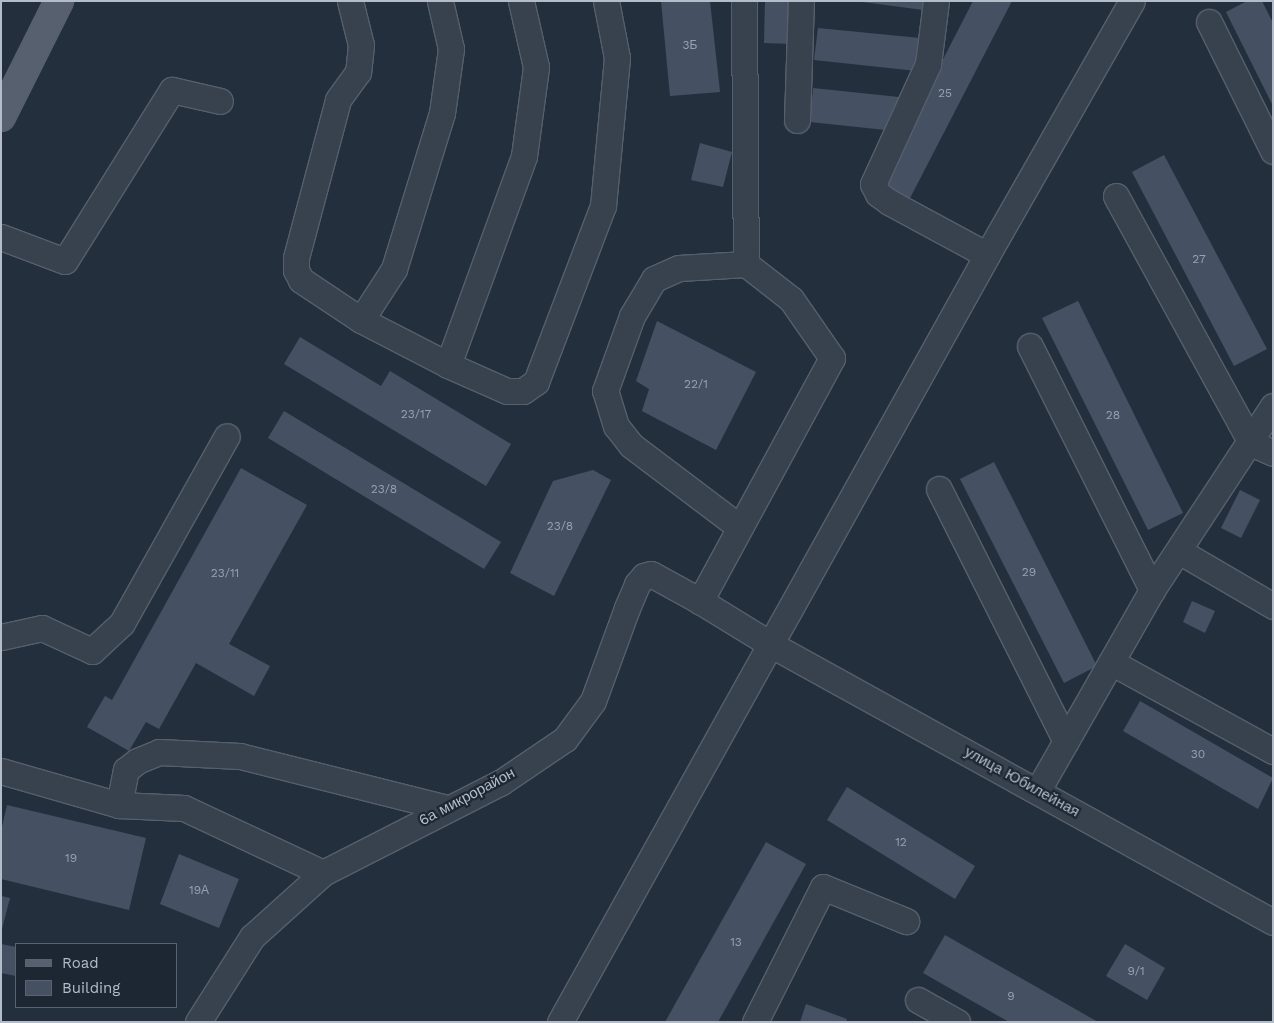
<!DOCTYPE html>
<html>
<head>
<meta charset="utf-8">
<style>
	body { margin:0 }
	#map { position:relative; width:1274px; height:1023px; overflow:hidden; background:#242f3e; font-family:"Work Sans",sans-serif }
	div>[style] { position:absolute }
	[style*='--x'] { left:calc(var(--x)*1px); top:calc(var(--y)*1px); width:calc(var(--w)*1px); rotate:calc(var(--a)*1deg) }
	.building>* { inset:0; background:#455162 }
	.roads { filter:drop-shadow(1px 0 #565f6c) drop-shadow(-1px 0 #565f6c) drop-shadow(0 1px #565f6c) drop-shadow(0 -1px #565f6c) }
	.minor>* { height:25px; margin:-12.5px; padding:0 12.5px; transform-origin:12.5px; border-radius:12.5px; background:#38414e }
	.major>* { height:28px; margin:-14px; padding:0 14px; transform-origin:14px; border-radius:14px; background:#56606e }
	span { translate:-50% -50%; white-space:nowrap; text-align:center; line-height:1.15; -webkit-text-stroke:4.5px #1d2633; paint-order:stroke }
	.number-label { font-size:12px; color:#98a1af }
	.number-label span { -webkit-text-stroke-width:0 }
	.street-label { font-size:15px; color:#b4bcc9 }
	.frame { position:absolute; inset:0; border:2px solid #b4bcc9; pointer-events:none }
	.legend { position:absolute; left:15px; top:943px; width:162px; height:65px; box-sizing:border-box; background:#1d2633; border:1px solid #59626f; margin:0; padding:6px 9px; list-style:none; font-size:15px; color:#b4bcc9 }
	.legend li { display:flex; align-items:center; gap:10px; height:25px }
	.legend b { width:25px; border:1px solid #59626f }
</style>
</head>
<body>
<div id="map">
	<div class="building">
		<div style="clip-path:polygon(661px 1px,710px 1px,720px 92px,670px 96px)"></div>
		<div style="clip-path:polygon(765px 1px,792px 1px,792px 44px,764px 43px)"></div>
		<div style="clip-path:polygon(855px 1px,932px 1px,931px 11px)"></div>
		<div style="clip-path:polygon(973px 1px,1012px 1px,908px 202px,878px 186px)"></div>
		<div style="clip-path:polygon(1247px 1px,1262px 1px,1273px 23px,1273px 106px,1226px 12px)"></div>
		<div style="clip-path:polygon(818px 28px,920px 38px,917px 71px,814px 60px)"></div>
		<div style="clip-path:polygon(813px 88px,899px 97px,895px 131px,810px 122px)"></div>
		<div style="clip-path:polygon(700px 143px,732px 152px,723px 187px,691px 180px)"></div>
		<div style="clip-path:polygon(1164px 155px,1267px 349px,1234px 366px,1132px 172px)"></div>
		<div style="clip-path:polygon(1078px 301px,1183px 513px,1148px 530px,1042px 318px)"></div>
		<div style="clip-path:polygon(657px 321px,756px 372px,716px 450px,642px 411px,649px 389px,636px 381px)"></div>
		<div style="clip-path:polygon(300px 337px,381px 386px,390px 371px,511px 444px,486px 486px,284px 364px)"></div>
		<div style="clip-path:polygon(284px 411px,501px 542px,484px 569px,268px 438px)"></div>
		<div style="clip-path:polygon(994px 462px,1097px 666px,1064px 683px,960px 479px)"></div>
		<div style="clip-path:polygon(241px 468px,307px 505px,229px 644px,270px 666px,254px 696px,196px 663px,159px 729px,146px 722px,129px 751px,87px 727px,105px 696px,112px 700px)"></div>
		<div style="clip-path:polygon(593px 470px,611px 480px,554px 596px,510px 573px,553px 481px)"></div>
		<div style="clip-path:polygon(1240px 490px,1260px 500px,1241px 538px,1221px 528px)"></div>
		<div style="clip-path:polygon(1192px 601px,1215px 611px,1205px 633px,1183px 622px)"></div>
		<div style="clip-path:polygon(1140px 701px,1273px 778px,1258px 809px,1123px 731px)"></div>
		<div style="clip-path:polygon(847px 787px,975px 866px,955px 899px,827px 820px)"></div>
		<div style="clip-path:polygon(7px 805px,146px 838px,129px 910px,1px 879px,1px 831px)"></div>
		<div style="clip-path:polygon(766px 842px,806px 864px,718px 1022px,665px 1022px)"></div>
		<div style="clip-path:polygon(179px 854px,239px 879px,219px 928px,160px 904px)"></div>
		<div style="clip-path:polygon(1px 896px,10px 898px,2px 929px,1px 929px)"></div>
		<div style="clip-path:polygon(945px 935px,1098px 1022px,1009px 1022px,923px 973px)"></div>
		<div style="clip-path:polygon(1px 944px,16px 947px,16px 976px,1px 973px)"></div>
		<div style="clip-path:polygon(1125px 944px,1165px 968px,1147px 1000px,1106px 976px)"></div>
		<div style="clip-path:polygon(806px 1004px,847px 1019px,846px 1022px,800px 1022px)"></div>
	</div>
	<div class="roads">
		<div class="minor">
			<div style="--x:350;--y:1;--w:45;--a:76"></div>
			<div style="--x:361;--y:45;--w:27;--a:96"></div>
			<div style="--x:358;--y:72;--w:34;--a:126"></div>
			<div style="--x:338;--y:100;--w:163;--a:104.9"></div>
			<div style="--x:296;--y:258;--w:12;--a:90"></div>
			<div style="--x:296;--y:270;--w:11;--a:63"></div>
			<div style="--x:301;--y:280;--w:72;--a:33.7"></div>
			<div style="--x:361;--y:320;--w:98;--a:27.3"></div>
			<div style="--x:448;--y:365;--w:64;--a:23.8"></div>
			<div style="--x:507;--y:391;--w:16;--a:0"></div>
			<div style="--x:523;--y:391;--w:16;--a:-35"></div>
			<div style="--x:536;--y:382;--w:188;--a:-69.2"></div>
			<div style="--x:603;--y:206;--w:149;--a:-84.6"></div>
			<div style="--x:617;--y:58;--w:58;--a:-100.9"></div>
			<div style="--x:744;--y:1;--w:263;--a:89.6"></div>
			<div style="--x:936;--y:1;--w:64;--a:97.2"></div>
			<div style="--x:928;--y:64;--w:132;--a:114.6"></div>
			<div style="--x:873;--y:184;--w:11;--a:63"></div>
			<div style="--x:878;--y:194;--w:14;--a:36"></div>
			<div style="--x:889;--y:202;--w:111;--a:28.4"></div>
			<div style="--x:1209;--y:22;--w:144;--a:63.6"></div>
			<div style="--x:797;--y:120;--w:119;--a:-88.1"></div>
			<div style="--x:1116;--y:196;--w:281;--a:61.3"></div>
			<div style="--x:1251;--y:443;--w:24;--a:24"></div>
			<div style="--x:1;--y:237;--w:68;--a:20.6"></div>
			<div style="--x:65;--y:261;--w:202;--a:-58"></div>
			<div style="--x:172;--y:90;--w:49;--a:12.9"></div>
			<div style="--x:361;--y:320;--w:61;--a:-57.1"></div>
			<div style="--x:394;--y:269;--w:163;--a:-72.9"></div>
			<div style="--x:442;--y:113;--w:65;--a:-82"></div>
			<div style="--x:451;--y:49;--w:49;--a:-102.9"></div>
			<div style="--x:1030;--y:346;--w:273;--a:63.4"></div>
			<div style="--x:448;--y:365;--w:222;--a:-70"></div>
			<div style="--x:524;--y:156;--w:90;--a:-82.3"></div>
			<div style="--x:536;--y:67;--w:68;--a:-102.8"></div>
			<div style="--x:939;--y:489;--w:282;--a:63.3"></div>
			<div style="--x:738;--y:526;--w:134;--a:-142.9"></div>
			<div style="--x:631;--y:445;--w:24;--a:-128"></div>
			<div style="--x:616;--y:426;--w:37;--a:-107"></div>
			<div style="--x:605;--y:391;--w:80;--a:-70.2"></div>
			<div style="--x:632;--y:316;--w:43;--a:-59.3"></div>
			<div style="--x:654;--y:279;--w:27;--a:-24"></div>
			<div style="--x:679;--y:268;--w:67;--a:-3.4"></div>
			<div style="--x:746;--y:264;--w:57;--a:37.9"></div>
			<div style="--x:791;--y:299;--w:72;--a:55.2"></div>
			<div style="--x:832;--y:358;--w:277;--a:118.5"></div>
			<div style="--x:700;--y:601;--w:82;--a:31.6"></div>
			<div style="--x:770;--y:644;--w:575;--a:28.93"></div>
			<div style="--x:1179;--y:551;--w:109;--a:30.3"></div>
			<div style="--x:1;--y:637;--w:42;--a:-12.4"></div>
			<div style="--x:42;--y:628;--w:55;--a:24.7"></div>
			<div style="--x:92;--y:651;--w:41;--a:-43"></div>
			<div style="--x:122;--y:623;--w:214;--a:-60.7"></div>
			<div style="--x:1111;--y:662;--w:185;--a:28.8"></div>
			<div style="--x:1;--y:771;--w:123;--a:16.1"></div>
			<div style="--x:119;--y:805;--w:65;--a:2.6"></div>
			<div style="--x:184;--y:808;--w:153;--a:25.1"></div>
			<div style="--x:1038;--y:790;--w:230;--a:-60.3"></div>
			<div style="--x:1152;--y:590;--w:220;--a:-56.7"></div>
			<div style="--x:119;--y:805;--w:36;--a:-79"></div>
			<div style="--x:126;--y:770;--w:14;--a:-39"></div>
			<div style="--x:137;--y:761;--w:24;--a:-22"></div>
			<div style="--x:159;--y:752;--w:81;--a:2.8"></div>
			<div style="--x:240;--y:756;--w:213;--a:14.1"></div>
			<div style="--x:918;--y:1000;--w:45;--a:29.4"></div>
			<div style="--x:198;--y:1022;--w:101;--a:-57.6"></div>
			<div style="--x:252;--y:937;--w:96;--a:-42"></div>
			<div style="--x:323;--y:873;--w:199;--a:-27"></div>
			<div style="--x:500;--y:783;--w:78;--a:-34.1"></div>
			<div style="--x:565;--y:739;--w:47;--a:-53.6"></div>
			<div style="--x:593;--y:701;--w:99;--a:-69.9"></div>
			<div style="--x:627;--y:608;--w:26;--a:-67"></div>
			<div style="--x:637;--y:584;--w:11;--a:-49"></div>
			<div style="--x:644;--y:576;--w:7;--a:-16"></div>
			<div style="--x:651;--y:574;--w:56;--a:28.9"></div>
			<div style="--x:560;--y:1022;--w:878;--a:-60.89"></div>
			<div style="--x:987;--y:255;--w:292;--a:-60.3"></div>
			<div style="--x:755;--y:1022;--w:151;--a:-63.3"></div>
			<div style="--x:823;--y:887;--w:90;--a:22.3"></div>
		</div>
		<div class="major">
			<div style="--x:1;--y:117;--w:130;--a:-63.4"></div>
		</div>
	</div>
	<div class="number-label">
		<span style="left:690px;top:46px">3Б</span>
		<span style="left:945px;top:94px">25</span>
		<span style="left:1199px;top:260px">27</span>
		<span style="left:696px;top:385px">22/1</span>
		<span style="left:416px;top:415px">23/17</span>
		<span style="left:1113px;top:416px">28</span>
		<span style="left:384px;top:490px">23/8</span>
		<span style="left:560px;top:527px">23/8</span>
		<span style="left:1029px;top:573px">29</span>
		<span style="left:225px;top:574px">23/11</span>
		<span style="left:1198px;top:755px">30</span>
		<span style="left:901px;top:843px">12</span>
		<span style="left:71px;top:859px">19</span>
		<span style="left:199px;top:891px">19А</span>
		<span style="left:736px;top:943px">13</span>
		<span style="left:1136px;top:972px">9/1</span>
		<span style="left:1011px;top:997px">9</span>
	</div>
	<div class="street-label">
		<span style="left:1022px;top:782px;rotate:29deg">улица Юбилейная</span>
		<span style="left:467px;top:797px;rotate:-28deg">6а микрорайон</span>
	</div>
	<div class="frame"></div>
	<ul class="legend">
	<li><b style="height:6px;background:#56606e"></b>Road</li>
	<li><b style="height:14px;background:#455162"></b>Building</li>
	</ul>
</div>
</body>
</html>
